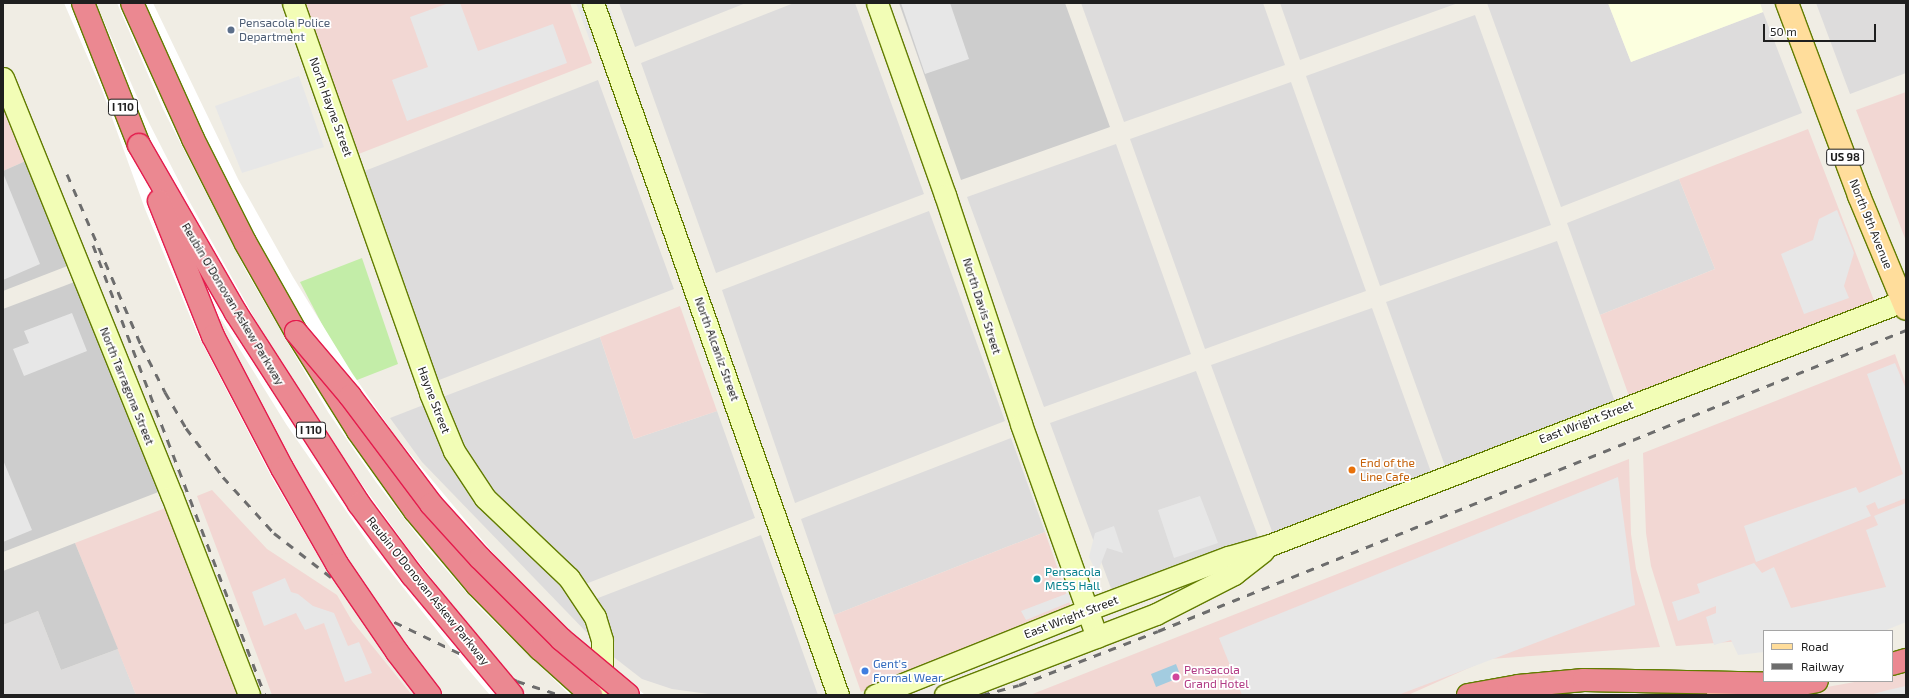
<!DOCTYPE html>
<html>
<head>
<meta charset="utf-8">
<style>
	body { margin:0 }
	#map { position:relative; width:1909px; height:698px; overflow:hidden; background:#f0ede4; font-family:"Exo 2",sans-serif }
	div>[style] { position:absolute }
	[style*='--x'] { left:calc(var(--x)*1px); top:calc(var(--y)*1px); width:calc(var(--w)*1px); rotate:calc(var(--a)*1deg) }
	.residential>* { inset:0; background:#dddcdc }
	.commercial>* { inset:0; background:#f2d7d3 }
	.education>* { inset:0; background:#fcffdf }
	.religious>* { inset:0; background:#cdcdcd }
	.grass>* { inset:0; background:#c3eda8 }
	.parking>* { inset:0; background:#e7e7e7 }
	.water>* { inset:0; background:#a3cce0 }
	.pier>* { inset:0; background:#fff }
	.roads { filter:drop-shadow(1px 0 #627c00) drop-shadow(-1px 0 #627c00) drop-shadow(0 1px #627c00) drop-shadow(0 -1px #627c00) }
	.secondary>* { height:21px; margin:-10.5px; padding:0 10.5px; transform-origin:10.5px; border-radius:10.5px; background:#f2fdb6 }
	.primary>* { height:22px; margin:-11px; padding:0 11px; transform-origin:11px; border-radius:11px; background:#ffdd9b }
	.highway>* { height:22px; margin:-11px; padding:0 11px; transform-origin:11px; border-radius:11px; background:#eb8891 }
	.rail>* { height:3px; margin-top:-1.5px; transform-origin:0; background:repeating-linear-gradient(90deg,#6d6d6d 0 8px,transparent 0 16px) }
	.bridges { filter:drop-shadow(1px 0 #e41c4d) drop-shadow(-1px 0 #e41c4d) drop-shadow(0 1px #e41c4d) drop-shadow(0 -1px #e41c4d) }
	.highway-bridge>* { height:22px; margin:-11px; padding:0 11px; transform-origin:11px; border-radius:11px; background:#eb8891 }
	.dots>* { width:11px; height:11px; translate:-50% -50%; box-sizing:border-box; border:2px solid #fff; border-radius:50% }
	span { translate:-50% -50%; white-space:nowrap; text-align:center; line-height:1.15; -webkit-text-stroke:3.5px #fff; paint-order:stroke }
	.shield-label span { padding:1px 3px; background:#fff; border:1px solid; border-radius:3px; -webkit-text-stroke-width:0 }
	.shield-label { font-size:11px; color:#1f1f1f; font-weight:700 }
	.service-label { font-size:12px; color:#4e5e75 }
	.left { translate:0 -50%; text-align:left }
	.street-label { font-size:12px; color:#1f1f1f }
	.food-label { font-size:12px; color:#c56008 }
	.culture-label { font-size:12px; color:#0d838f }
	.shop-label { font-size:12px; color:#366cbe }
	.hotel-label { font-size:12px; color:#b23c85 }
	.frame { position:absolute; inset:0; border:4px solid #1f1f1f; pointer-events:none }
	.legend { position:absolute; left:1763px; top:630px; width:130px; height:52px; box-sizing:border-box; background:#fff; border:1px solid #a5a5a5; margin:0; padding:5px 7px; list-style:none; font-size:12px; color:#1f1f1f }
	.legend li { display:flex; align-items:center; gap:8px; height:20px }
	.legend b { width:20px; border:1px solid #a5a5a5 }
	.scale { position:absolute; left:1763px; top:24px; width:113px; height:18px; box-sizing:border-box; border:2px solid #1f1f1f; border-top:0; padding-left:5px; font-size:12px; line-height:14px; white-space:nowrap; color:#1f1f1f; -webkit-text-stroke:3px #fff; paint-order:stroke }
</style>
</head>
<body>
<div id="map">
	<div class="residential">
		<div style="clip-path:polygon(619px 3px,746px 3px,635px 47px)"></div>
		<div style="clip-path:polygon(794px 3px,855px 3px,924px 194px,716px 273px,641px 63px)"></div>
		<div style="clip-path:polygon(1081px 3px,1263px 3px,1285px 65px,1124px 122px)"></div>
		<div style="clip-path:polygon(1280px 3px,1458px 3px,1300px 60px)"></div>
		<div style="clip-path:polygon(1487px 3px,1608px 3px,1631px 62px,1763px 12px,1802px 113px,1561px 207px)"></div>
		<div style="clip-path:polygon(1816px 3px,1906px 3px,1906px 73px,1850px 94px)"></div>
		<div style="clip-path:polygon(1475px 15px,1551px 225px,1380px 286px,1306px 76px)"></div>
		<div style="clip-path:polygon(598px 80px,674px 289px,434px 382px,362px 172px)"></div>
		<div style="clip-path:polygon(1291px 82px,1366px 291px,1205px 349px,1130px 139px)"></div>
		<div style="clip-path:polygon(1116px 144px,1191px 354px,1044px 407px,967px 197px)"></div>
		<div style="clip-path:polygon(1679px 179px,1715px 269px,1600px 315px,1567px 223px)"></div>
		<div style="clip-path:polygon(929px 211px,1005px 421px,795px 503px,722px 290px)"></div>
		<div style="clip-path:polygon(1557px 241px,1615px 402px,1445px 466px,1386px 302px)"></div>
		<div style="clip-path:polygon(1372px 308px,1431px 472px,1273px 534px,1211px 365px)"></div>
		<div style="clip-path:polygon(600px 337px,634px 439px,717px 411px,755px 518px,583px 585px,503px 505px,469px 463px,440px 398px)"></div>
		<div style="clip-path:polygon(1196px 371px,1259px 539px,1112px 591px,1050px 423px)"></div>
		<div style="clip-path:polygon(426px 404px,564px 584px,578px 606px,594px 640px,422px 462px,390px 418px)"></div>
		<div style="clip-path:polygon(1011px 438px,1045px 532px,834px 615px,801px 519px)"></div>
		<div style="clip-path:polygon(761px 535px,818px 695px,716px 695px,672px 689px,642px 679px,611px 655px,593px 600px)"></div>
		<div style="clip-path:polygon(38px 611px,61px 670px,118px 649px,136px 695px,3px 695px,3px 625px)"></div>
	</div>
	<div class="commercial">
		<div style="clip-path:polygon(301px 3px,570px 3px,592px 63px,356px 155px)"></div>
		<div style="clip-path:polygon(1906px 92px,1906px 241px,1856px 110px)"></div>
		<div style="clip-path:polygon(3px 99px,28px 160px,3px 171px)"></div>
		<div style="clip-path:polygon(1808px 129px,1875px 303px,1629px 396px,1600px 315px,1715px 269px,1679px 179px)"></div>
		<div style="clip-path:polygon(680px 306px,717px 411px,634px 439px,600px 337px)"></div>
		<div style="clip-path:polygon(1895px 354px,1906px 384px,1906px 609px,1764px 631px,1755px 640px,1676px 646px,1651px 566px,1646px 533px,1643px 453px)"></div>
		<div style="clip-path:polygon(1629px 459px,1631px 534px,1636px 569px,1660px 647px,1489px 659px,1408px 695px,1030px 695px)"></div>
		<div style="clip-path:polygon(212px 490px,267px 549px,337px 595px,352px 621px,412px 695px,272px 695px,197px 496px)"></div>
		<div style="clip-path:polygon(168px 507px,241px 695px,136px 695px,75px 543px)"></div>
		<div style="clip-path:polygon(1045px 532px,1071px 607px,861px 692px,834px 615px)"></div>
		<div style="clip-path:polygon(1906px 669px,1906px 693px,1897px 695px,1783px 695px,1860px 681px,1892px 681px,1892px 673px)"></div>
	</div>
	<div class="education">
		<div style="clip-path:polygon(1608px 3px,1760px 3px,1763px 12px,1631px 62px)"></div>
	</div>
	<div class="religious">
		<div style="clip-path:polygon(899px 3px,1065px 3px,1110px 127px,961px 180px)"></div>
		<div style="clip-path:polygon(28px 160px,70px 265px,3px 291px,3px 171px)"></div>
		<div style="clip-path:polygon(77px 281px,161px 491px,3px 552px,3px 309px)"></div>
		<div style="clip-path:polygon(75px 543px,118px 649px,61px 670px,38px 611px,3px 625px,3px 571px)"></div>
	</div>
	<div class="grass">
		<div style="clip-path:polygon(362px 258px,398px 364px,352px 382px,300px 282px)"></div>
	</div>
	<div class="parking">
		<div style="clip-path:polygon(449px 3px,460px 3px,478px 51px,553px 24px,567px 63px,407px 121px,392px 80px,428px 67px,410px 17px)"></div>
		<div style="clip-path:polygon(576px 3px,585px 3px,599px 43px,590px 41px)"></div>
		<div style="clip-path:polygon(601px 3px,608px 3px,618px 33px,615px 41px)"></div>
		<div style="clip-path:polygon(901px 3px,950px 3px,969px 59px,925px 74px)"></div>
		<div style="clip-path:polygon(299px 76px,324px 147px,242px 173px,215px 106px)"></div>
		<div style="clip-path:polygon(3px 173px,40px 264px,3px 280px)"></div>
		<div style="clip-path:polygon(1837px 210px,1854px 253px,1844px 286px,1849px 298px,1804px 314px,1781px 254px,1813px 240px,1819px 219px)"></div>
		<div style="clip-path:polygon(72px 313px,87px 351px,24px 376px,13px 349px,29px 343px,24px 331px)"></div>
		<div style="clip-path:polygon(1895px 363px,1906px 389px,1906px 498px,1878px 509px,1875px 502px,1866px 506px,1871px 516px,1756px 562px,1744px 526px,1856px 487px,1859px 493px,1903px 474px,1867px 374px)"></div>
		<div style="clip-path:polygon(3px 460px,32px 530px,3px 542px)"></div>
		<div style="clip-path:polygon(1618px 477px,1635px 605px,1398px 695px,1242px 695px,1219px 638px)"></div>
		<div style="clip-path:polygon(1200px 496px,1218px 543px,1174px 558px,1158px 510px)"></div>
		<div style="clip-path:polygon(1906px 503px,1906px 622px,1884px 631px,1764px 631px,1764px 652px,1738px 655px,1731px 640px,1714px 645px,1706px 617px,1716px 613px,1716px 606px,1678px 621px,1672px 602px,1700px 593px,1697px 584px,1754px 563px,1762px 573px,1774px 567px,1791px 608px,1886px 587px,1866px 530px,1878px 525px,1874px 516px)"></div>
		<div style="clip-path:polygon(1114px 526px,1123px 553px,1107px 548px,1097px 574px,1089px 557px,1095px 533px)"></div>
		<div style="clip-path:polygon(285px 578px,291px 592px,298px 594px,313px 606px,334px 613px,348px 646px,359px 642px,372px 673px,345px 682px,324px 623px,305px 630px,296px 613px,264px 626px,252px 592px)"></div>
		<div style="clip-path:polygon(1071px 592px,1075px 600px,1026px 620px,1021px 611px)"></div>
		<div style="clip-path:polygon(1906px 686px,1906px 695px,1870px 695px,1888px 690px)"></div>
	</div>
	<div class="water">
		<div style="clip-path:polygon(1176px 664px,1181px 677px,1156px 687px,1151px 674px)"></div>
	</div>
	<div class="pier">
		<div style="clip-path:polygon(64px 3px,96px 3px,145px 115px,188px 199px,259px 326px,322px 429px,410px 551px,492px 655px,527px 695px,490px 695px,467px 668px,371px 547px,286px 424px,221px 319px,215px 323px,350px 570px,440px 695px,416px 695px,385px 655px,321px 561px,272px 478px,197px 333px,145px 209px,102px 90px)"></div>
		<div style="clip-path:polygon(117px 3px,153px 3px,238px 179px,293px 277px,352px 373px,396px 437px,504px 566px,559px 622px,645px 695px,570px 695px,479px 607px,427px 548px,376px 482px,328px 412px,246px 271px,163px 109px)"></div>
	</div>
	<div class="roads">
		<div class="secondary">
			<div style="--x:293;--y:3;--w:413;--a:70.6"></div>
			<div style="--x:430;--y:393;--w:63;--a:67.5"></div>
			<div style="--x:454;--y:451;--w:56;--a:56.6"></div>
			<div style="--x:485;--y:498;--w:116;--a:43.6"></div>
			<div style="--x:569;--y:578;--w:47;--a:56.3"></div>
			<div style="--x:595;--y:617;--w:24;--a:73"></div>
			<div style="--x:602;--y:640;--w:55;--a:90"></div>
			<div style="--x:593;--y:3;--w:734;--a:70.5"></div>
			<div style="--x:877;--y:3;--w:204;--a:70.5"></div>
			<div style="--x:945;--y:195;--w:241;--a:71.6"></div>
			<div style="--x:1021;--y:424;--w:226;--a:70.4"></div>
			<div style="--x:3;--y:78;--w:451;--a:68"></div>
			<div style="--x:172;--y:496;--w:213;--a:68.8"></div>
			<div style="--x:875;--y:695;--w:228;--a:-21.8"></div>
			<div style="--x:1087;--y:610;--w:151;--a:-20.6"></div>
			<div style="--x:1228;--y:557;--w:44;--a:-15.9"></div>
			<div style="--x:1270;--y:545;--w:678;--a:-21.08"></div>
			<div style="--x:945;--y:695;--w:226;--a:-21"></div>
			<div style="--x:1156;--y:614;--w:88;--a:-27.1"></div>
			<div style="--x:1234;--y:574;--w:37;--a:-38"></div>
		</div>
		<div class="primary">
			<div style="--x:1787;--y:3;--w:206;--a:69.5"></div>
			<div style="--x:1859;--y:196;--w:122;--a:67.4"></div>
			<div style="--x:1718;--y:695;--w:41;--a:-7"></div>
		</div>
		<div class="highway">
			<div style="--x:83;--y:3;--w:153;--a:68.5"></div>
			<div style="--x:132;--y:3;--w:149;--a:65.8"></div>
			<div style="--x:193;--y:139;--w:115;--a:63.2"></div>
			<div style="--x:245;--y:242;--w:103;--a:60.5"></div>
			<div style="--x:296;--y:332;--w:117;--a:57.9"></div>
			<div style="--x:358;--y:431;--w:98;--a:54.5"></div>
			<div style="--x:415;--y:511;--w:97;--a:50"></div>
			<div style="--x:477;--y:585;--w:90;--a:45.5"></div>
			<div style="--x:540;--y:649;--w:69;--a:42"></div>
			<div style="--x:1892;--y:664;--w:15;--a:-16"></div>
			<div style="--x:1468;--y:695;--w:51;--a:-10.2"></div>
			<div style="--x:1518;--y:686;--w:66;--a:-5.2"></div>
			<div style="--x:1584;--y:680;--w:218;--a:1.1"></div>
			<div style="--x:1802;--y:684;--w:15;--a:-11"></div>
		</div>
	</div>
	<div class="rail">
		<div style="--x:67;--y:174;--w:186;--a:66.6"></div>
		<div style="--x:141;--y:345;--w:53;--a:62.9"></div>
		<div style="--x:165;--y:392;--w:42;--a:59.7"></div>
		<div style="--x:186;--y:428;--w:61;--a:52.9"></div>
		<div style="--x:223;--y:477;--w:76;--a:47.7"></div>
		<div style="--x:274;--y:533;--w:134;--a:37.7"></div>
		<div style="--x:380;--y:615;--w:152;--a:25.7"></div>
		<div style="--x:517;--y:681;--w:45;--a:18"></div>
		<div style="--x:93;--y:245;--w:482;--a:69.1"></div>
		<div style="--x:982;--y:695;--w:38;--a:-15"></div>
		<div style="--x:1019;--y:685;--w:149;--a:-21.2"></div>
		<div style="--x:1158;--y:631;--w:806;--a:-21.92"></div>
	</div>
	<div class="bridges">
		<div class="highway-bridge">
			<div style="--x:139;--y:145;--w:194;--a:60"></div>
			<div style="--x:236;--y:313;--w:227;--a:57.2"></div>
			<div style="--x:359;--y:504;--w:89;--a:53.3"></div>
			<div style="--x:412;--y:575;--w:156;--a:50.2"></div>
			<div style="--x:159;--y:201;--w:145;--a:68.2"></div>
			<div style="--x:213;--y:336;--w:149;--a:62.4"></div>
			<div style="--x:282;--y:468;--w:111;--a:60.2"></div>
			<div style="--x:337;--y:564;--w:107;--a:55.7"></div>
			<div style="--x:397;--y:652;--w:54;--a:52.5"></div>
			<div style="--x:296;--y:332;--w:84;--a:49.8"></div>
			<div style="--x:350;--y:396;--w:135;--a:53.1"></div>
			<div style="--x:431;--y:504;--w:73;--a:47.8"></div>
			<div style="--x:480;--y:558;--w:115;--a:45"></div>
			<div style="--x:561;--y:639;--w:87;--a:39.9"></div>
		</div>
	</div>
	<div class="dots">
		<div style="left:231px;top:30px;background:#5c6f8a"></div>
		<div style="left:1352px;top:470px;background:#e8710a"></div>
		<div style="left:1037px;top:579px;background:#0f9aa8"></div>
		<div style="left:865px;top:671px;background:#3f7fe0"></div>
		<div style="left:1176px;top:677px;background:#d1479c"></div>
	</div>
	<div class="shield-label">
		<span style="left:123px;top:107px">I 110</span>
		<span style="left:1845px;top:157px">US 98</span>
		<span style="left:311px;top:430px">I 110</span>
	</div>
	<div class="service-label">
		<span class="left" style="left:239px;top:30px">Pensacola Police<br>Department</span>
	</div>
	<div class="street-label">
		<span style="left:331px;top:107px;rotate:70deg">North Hayne Street</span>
		<span style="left:1871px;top:224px;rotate:68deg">North 9th Avenue</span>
		<span style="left:233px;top:304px;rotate:59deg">Reubin O'Donovan Askew Parkway</span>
		<span style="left:982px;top:306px;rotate:72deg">North Davis Street</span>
		<span style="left:717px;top:349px;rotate:70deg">North Alcaniz Street</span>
		<span style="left:127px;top:386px;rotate:68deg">North Tarragona Street</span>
		<span style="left:434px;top:400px;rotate:69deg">Hayne Street</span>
		<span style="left:1586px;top:422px;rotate:-21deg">East Wright Street</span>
		<span style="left:428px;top:591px;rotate:51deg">Reubin O'Donovan Askew Parkway</span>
		<span style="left:1071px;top:617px;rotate:-21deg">East Wright Street</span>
	</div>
	<div class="food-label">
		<span class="left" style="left:1360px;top:470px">End of the<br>Line Cafe</span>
	</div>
	<div class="culture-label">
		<span class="left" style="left:1045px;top:579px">Pensacola<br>MESS Hall</span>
	</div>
	<div class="shop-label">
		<span class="left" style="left:873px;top:671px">Gent's<br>Formal Wear</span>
	</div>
	<div class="hotel-label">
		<span class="left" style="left:1184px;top:677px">Pensacola<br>Grand Hotel</span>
	</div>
	<div class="frame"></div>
	<ul class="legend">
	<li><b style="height:5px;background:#ffdd9b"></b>Road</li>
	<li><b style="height:5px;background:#6d6d6d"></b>Railway</li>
	</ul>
	<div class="scale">50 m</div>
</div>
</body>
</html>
